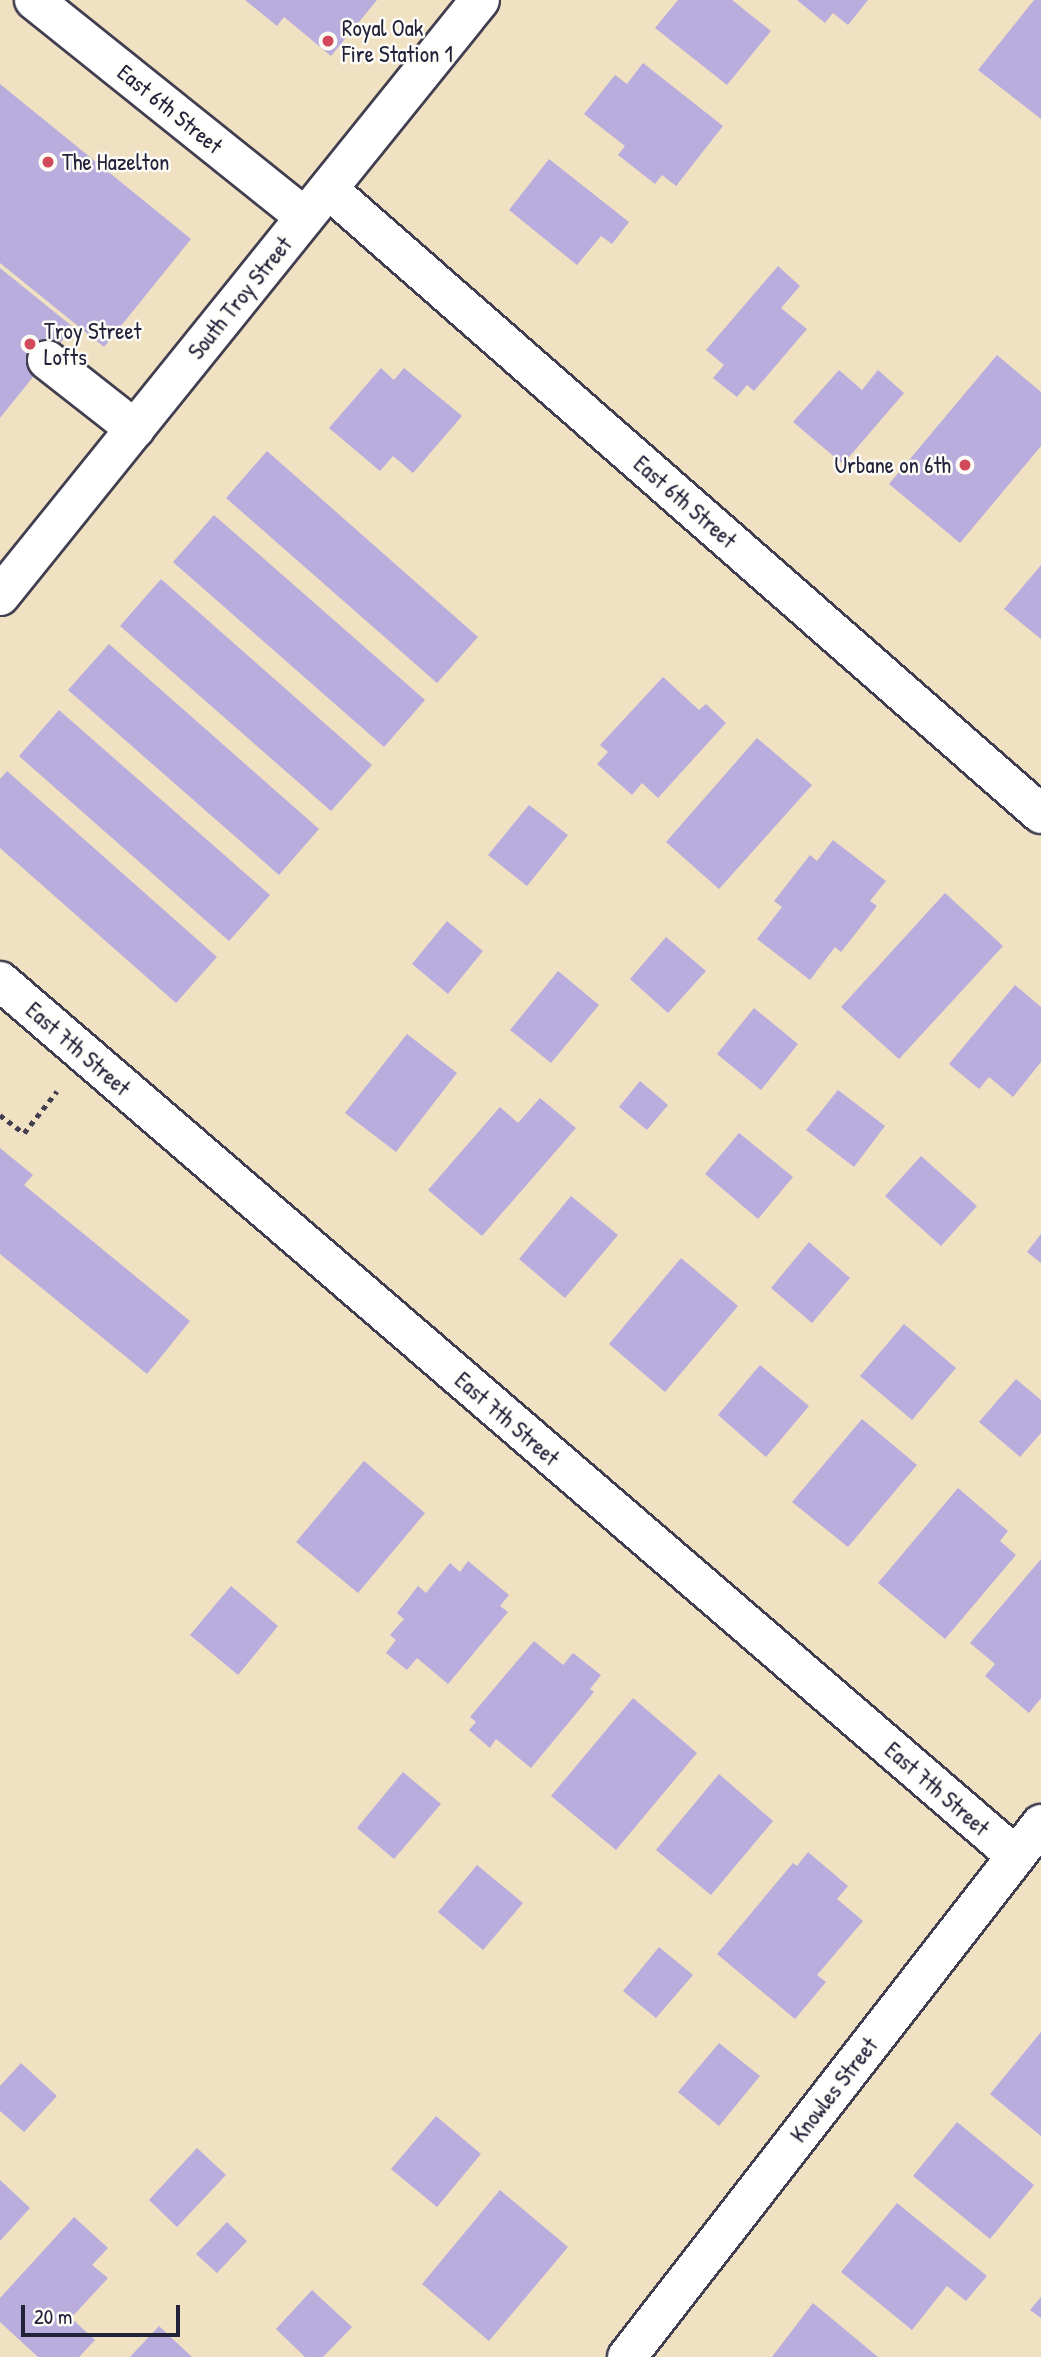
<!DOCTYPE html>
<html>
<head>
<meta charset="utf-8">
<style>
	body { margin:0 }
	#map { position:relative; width:1041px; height:2357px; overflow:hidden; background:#f1e1c3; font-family:"Patrick Hand",sans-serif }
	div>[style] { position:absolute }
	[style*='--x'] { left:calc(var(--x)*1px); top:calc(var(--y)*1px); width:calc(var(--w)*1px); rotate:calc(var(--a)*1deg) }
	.building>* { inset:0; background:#b8addc }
	.path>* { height:4.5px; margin-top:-2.25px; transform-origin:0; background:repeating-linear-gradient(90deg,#413f4f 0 5px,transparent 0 10px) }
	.roads { filter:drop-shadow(2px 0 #413f4f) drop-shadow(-2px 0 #413f4f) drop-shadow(0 2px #413f4f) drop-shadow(0 -2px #413f4f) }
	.minor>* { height:38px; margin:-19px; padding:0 19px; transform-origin:19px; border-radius:19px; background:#fff }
	.dots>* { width:19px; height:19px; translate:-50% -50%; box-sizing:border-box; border:4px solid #fdfcf7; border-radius:50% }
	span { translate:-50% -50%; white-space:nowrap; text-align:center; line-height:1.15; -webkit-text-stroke:5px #fdfcf7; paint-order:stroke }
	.poi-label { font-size:23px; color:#22223b }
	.left { translate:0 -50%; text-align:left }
	.right { translate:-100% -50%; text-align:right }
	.street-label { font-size:23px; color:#22223b }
	.scale { position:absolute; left:21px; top:2305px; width:159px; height:32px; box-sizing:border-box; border:4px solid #22223b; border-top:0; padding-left:9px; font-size:21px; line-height:24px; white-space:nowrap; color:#22223b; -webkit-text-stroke:5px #fdfcf7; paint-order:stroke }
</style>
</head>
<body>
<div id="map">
	<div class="building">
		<div style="clip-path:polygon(245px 0,377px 0,331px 56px,284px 17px,277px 26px)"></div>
		<div style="clip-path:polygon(678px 0,732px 0,771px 31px,727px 85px,655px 28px)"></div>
		<div style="clip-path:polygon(797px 0,868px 0,848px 25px,833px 13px,825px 23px)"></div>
		<div style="clip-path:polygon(1034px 0,1041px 0,1041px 119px,978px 70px)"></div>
		<div style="clip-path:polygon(643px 63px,723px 126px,676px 186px,662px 175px,655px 184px,618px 155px,625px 146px,584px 114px,615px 75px,627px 84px)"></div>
		<div style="clip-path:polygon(0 84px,191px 239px,104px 347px,0 263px)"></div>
		<div style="clip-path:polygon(549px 159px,629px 222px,612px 244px,601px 236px,577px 265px,509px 210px)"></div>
		<div style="clip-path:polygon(778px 266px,800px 286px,781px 308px,807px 329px,754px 391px,747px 385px,737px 397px,713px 378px,724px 365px,706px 350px)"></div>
		<div style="clip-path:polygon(0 268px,73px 327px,0 418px)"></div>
		<div style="clip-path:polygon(997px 355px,1041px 392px,1041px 446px,960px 543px,889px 484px)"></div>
		<div style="clip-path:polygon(381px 368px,394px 380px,404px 368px,462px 416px,413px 473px,393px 456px,380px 471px,329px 428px)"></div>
		<div style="clip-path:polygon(839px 370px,862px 390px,878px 370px,904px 393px,843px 464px,793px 422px)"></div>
		<div style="clip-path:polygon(267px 451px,478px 637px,437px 683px,226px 498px)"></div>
		<div style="clip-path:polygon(214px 515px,425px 700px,384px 747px,173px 562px)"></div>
		<div style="clip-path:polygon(1041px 565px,1041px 639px,1004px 609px)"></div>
		<div style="clip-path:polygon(161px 579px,372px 765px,331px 811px,120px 626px)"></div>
		<div style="clip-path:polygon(109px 644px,319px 829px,279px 875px,68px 690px)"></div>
		<div style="clip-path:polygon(663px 677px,699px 710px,706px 704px,726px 723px,658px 798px,642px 783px,632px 795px,597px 764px,608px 752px,600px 745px)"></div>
		<div style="clip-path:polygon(59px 710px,270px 895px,229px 941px,19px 756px)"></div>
		<div style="clip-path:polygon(757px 738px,812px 785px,719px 889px,666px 842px)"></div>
		<div style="clip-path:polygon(7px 771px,217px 957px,176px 1003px,0 848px,0 779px)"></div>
		<div style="clip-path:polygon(529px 805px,568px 835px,527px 886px,488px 855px)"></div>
		<div style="clip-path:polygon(833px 840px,886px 881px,870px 901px,877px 906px,841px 952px,835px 947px,810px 980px,757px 939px,782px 907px,774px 901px,810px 855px,817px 861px)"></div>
		<div style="clip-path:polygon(945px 893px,1003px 946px,899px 1059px,841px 1007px)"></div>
		<div style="clip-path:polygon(447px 921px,483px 951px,448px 994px,412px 964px)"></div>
		<div style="clip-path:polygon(666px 937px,706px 971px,668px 1013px,630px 979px)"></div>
		<div style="clip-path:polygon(558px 971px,599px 1005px,551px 1063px,510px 1030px)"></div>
		<div style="clip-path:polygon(1015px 985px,1041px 1007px,1041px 1062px,1013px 1097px,989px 1077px,979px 1089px,949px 1064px)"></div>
		<div style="clip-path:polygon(754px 1008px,798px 1044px,761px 1090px,717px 1054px)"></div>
		<div style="clip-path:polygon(407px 1034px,457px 1073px,396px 1152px,345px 1113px)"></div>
		<div style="clip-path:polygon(640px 1081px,668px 1105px,647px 1130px,619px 1107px)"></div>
		<div style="clip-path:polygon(838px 1090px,885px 1126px,854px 1167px,806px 1130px)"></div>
		<div style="clip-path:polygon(540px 1098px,576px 1128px,482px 1236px,428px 1190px,500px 1107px,518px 1123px)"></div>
		<div style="clip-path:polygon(739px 1133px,793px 1177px,758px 1219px,705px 1174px)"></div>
		<div style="clip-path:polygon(0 1148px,33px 1175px,24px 1185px,190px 1321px,147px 1374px,0 1254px)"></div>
		<div style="clip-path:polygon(921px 1156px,977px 1206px,941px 1246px,885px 1196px)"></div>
		<div style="clip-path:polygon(571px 1196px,618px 1235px,565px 1298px,519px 1259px)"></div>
		<div style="clip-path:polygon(1041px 1234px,1041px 1263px,1027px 1252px)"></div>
		<div style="clip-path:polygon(809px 1242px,850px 1278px,812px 1323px,771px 1288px)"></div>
		<div style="clip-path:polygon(681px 1258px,738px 1306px,665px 1392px,609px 1344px)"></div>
		<div style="clip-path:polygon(904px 1324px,956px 1368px,912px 1420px,860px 1376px)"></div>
		<div style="clip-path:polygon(760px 1365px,809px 1406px,766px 1457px,718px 1415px)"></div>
		<div style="clip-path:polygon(1016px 1379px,1041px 1400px,1041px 1433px,1020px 1457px,979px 1422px)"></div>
		<div style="clip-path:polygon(862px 1419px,917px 1465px,848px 1547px,792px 1502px)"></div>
		<div style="clip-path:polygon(364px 1461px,425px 1513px,358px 1593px,296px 1542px)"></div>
		<div style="clip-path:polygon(958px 1488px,1008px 1531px,1000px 1541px,1016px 1555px,945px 1639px,878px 1583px)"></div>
		<div style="clip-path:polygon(1041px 1559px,1041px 1698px,1029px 1713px,985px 1676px,995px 1664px,970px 1643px)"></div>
		<div style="clip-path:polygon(468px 1561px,509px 1595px,500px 1606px,508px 1612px,448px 1684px,417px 1658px,407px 1670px,386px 1653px,396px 1640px,390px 1635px,404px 1619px,397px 1613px,418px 1586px,426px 1593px,450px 1563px,460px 1572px)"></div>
		<div style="clip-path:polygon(231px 1586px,278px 1626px,238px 1675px,190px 1635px)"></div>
		<div style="clip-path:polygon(534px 1641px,563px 1665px,573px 1653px,601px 1675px,590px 1689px,594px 1692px,531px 1768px,496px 1739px,490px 1748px,469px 1730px,476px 1722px,470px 1717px)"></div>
		<div style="clip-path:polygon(633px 1698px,697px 1753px,616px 1850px,551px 1796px)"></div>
		<div style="clip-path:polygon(403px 1772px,441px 1804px,394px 1859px,357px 1828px)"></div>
		<div style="clip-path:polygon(719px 1774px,773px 1821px,711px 1895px,656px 1850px)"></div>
		<div style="clip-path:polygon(808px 1852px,848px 1886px,837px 1899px,863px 1921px,817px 1975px,826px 1982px,795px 2019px,717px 1954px,793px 1863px,797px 1866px)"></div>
		<div style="clip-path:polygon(477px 1865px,523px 1903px,483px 1950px,438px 1912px)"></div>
		<div style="clip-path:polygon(659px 1947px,693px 1975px,656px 2018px,623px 1991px)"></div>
		<div style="clip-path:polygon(1041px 2032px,1041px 2136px,990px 2094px)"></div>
		<div style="clip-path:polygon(719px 2043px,760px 2076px,719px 2126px,678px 2092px)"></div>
		<div style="clip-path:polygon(21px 2063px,57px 2096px,24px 2132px,0 2111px,0 2086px)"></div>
		<div style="clip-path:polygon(436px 2116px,481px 2154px,437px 2207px,391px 2169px)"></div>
		<div style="clip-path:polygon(957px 2122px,1034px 2185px,990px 2239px,913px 2176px)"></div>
		<div style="clip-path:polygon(197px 2148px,226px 2175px,177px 2227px,149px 2200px)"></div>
		<div style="clip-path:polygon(0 2180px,30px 2208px,0 2241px)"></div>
		<div style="clip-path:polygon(500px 2190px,568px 2247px,489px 2341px,422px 2284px)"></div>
		<div style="clip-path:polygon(897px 2203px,987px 2276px,966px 2301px,947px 2286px,912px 2330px,841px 2272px)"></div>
		<div style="clip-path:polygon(74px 2217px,108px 2248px,92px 2265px,108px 2278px,71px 2318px,95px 2340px,79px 2357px,38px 2357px,0 2322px,0 2298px)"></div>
		<div style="clip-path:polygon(227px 2222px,247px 2241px,217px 2273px,196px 2254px)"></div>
		<div style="clip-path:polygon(312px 2290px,352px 2327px,323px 2357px,305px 2357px,276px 2329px)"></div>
		<div style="clip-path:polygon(1041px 2297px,1041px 2318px,1030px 2310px)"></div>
		<div style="clip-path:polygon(813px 2303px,878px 2357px,772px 2357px)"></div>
		<div style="clip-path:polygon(159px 2326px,192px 2357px,130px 2357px)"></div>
	</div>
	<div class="path">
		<div style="--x:0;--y:1115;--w:30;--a:37"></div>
		<div style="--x:24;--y:1133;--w:53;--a:-51.8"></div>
	</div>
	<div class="roads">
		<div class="minor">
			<div style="--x:34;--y:0;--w:347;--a:38.7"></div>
			<div style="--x:328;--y:189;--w:948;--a:41.24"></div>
			<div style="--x:47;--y:360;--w:112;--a:38.1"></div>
			<div style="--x:0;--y:596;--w:765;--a:-51.15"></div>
			<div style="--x:0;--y:981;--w:1341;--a:40.74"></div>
			<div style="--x:627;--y:2357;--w:675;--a:-52.16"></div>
		</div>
	</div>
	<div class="dots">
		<div style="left:328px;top:41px;background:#d1495b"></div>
		<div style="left:48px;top:162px;background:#d1495b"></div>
		<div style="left:30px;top:344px;background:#d1495b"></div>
		<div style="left:965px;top:465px;background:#d1495b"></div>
	</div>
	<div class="poi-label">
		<span class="left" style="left:342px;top:41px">Royal Oak<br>Fire Station 1</span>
		<span class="left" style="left:62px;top:162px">The Hazelton</span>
		<span class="left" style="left:44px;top:344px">Troy Street<br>Lofts</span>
		<span class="right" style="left:951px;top:465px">Urbane on 6th</span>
	</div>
	<div class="street-label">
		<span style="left:170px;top:109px;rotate:39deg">East 6th Street</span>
		<span style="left:240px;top:298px;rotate:-51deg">South Troy Street</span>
		<span style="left:685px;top:502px;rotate:41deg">East 6th Street</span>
		<span style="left:78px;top:1049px;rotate:41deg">East 7th Street</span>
		<span style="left:507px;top:1419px;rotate:41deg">East 7th Street</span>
		<span style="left:937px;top:1789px;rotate:41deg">East 7th Street</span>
		<span style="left:834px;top:2090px;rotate:-52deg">Knowles Street</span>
	</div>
	<div class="scale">20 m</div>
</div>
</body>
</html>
